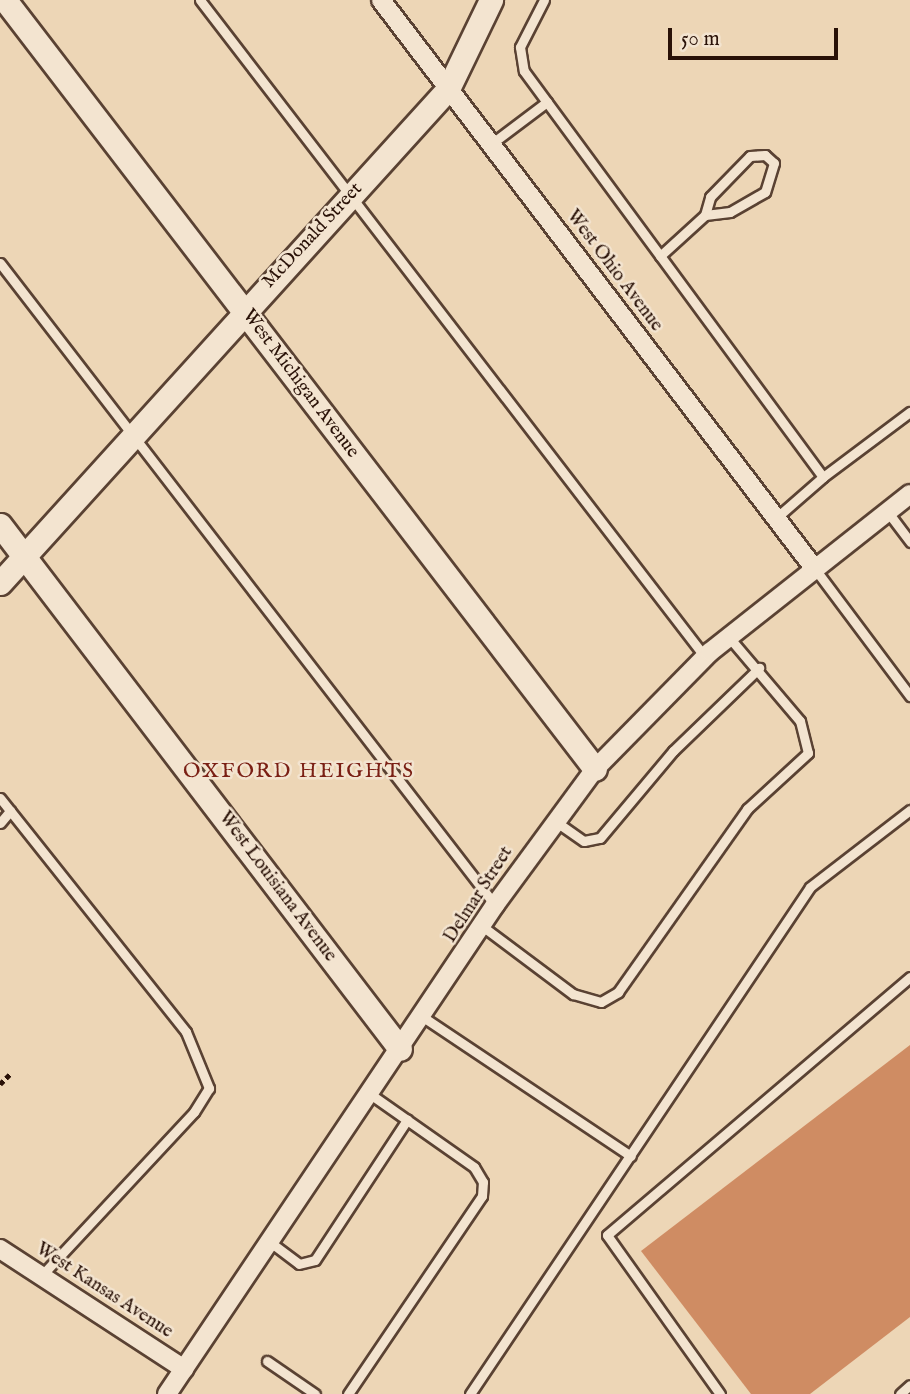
<!DOCTYPE html>
<html>
<head>
<meta charset="utf-8">
<style>
	body { margin:0 }
	#map { position:relative; width:910px; height:1394px; overflow:hidden; background:#edd6b6; font-family:"IM FELL English",serif }
	div>[style] { position:absolute }
	[style*='--x'] { left:calc(var(--x)*1px); top:calc(var(--y)*1px); width:calc(var(--w)*1px); rotate:calc(var(--a)*1deg) }
	.building>* { inset:0; background:#cf8c63 }
	.path>* { height:4.5px; margin-top:-2.25px; transform-origin:0; background:repeating-linear-gradient(90deg,#291107 0 5px,transparent 0 8.5px) }
	.roads { filter:drop-shadow(2px 0 #5a4233) drop-shadow(-2px 0 #5a4233) drop-shadow(0 2px #5a4233) drop-shadow(0 -2px #5a4233) }
	.service>* { height:9px; margin:-4.5px; padding:0 4.5px; transform-origin:4.5px; border-radius:4.5px; background:#f3e4d0 }
	.minor>* { height:18px; margin:-9px; padding:0 9px; transform-origin:9px; border-radius:9px; background:#f3e4d0 }
	.tertiary>* { height:23px; margin:-11.5px; padding:0 11.5px; transform-origin:11.5px; border-radius:11.5px; background:#f3e4d0 }
	span { translate:-50% -50%; white-space:nowrap; text-align:center; line-height:1.15; -webkit-text-stroke:5px #f3e4d0; paint-order:stroke }
	.street-label { font-size:19px; color:#291107 }
	.neighbourhood-label { font-size:21px; color:#7a1f14; letter-spacing:2px }
	.scale { position:absolute; left:668px; top:28px; width:170px; height:32px; box-sizing:border-box; border:4px solid #291107; border-top:0; padding-left:9px; font-size:21px; line-height:24px; white-space:nowrap; color:#291107; -webkit-text-stroke:5px #f3e4d0; paint-order:stroke }
</style>
</head>
<body>
<div id="map">
	<div class="building">
		<div style="clip-path:polygon(910px 1045px,910px 1317px,810px 1394px,751px 1394px,641px 1251px)"></div>
	</div>
	<div class="path">
		<div style="--x:0;--y:1084;--w:14;--a:-45"></div>
	</div>
	<div class="roads">
		<div class="service">
			<div style="--x:200;--y:0;--w:829;--a:52.45"></div>
			<div style="--x:544;--y:0;--w:53;--a:117.1"></div>
			<div style="--x:520;--y:47;--w:24;--a:81"></div>
			<div style="--x:524;--y:71;--w:504;--a:53.63"></div>
			<div style="--x:823;--y:477;--w:62;--a:138.9"></div>
			<div style="--x:491;--y:144;--w:70;--a:-36.9"></div>
			<div style="--x:660;--y:256;--w:61;--a:-42.3"></div>
			<div style="--x:705;--y:215;--w:19;--a:-74"></div>
			<div style="--x:710;--y:197;--w:57;--a:-45.7"></div>
			<div style="--x:750;--y:156;--w:15;--a:-4"></div>
			<div style="--x:765;--y:155;--w:12;--a:42"></div>
			<div style="--x:774;--y:163;--w:30;--a:107"></div>
			<div style="--x:765;--y:192;--w:40;--a:150.3"></div>
			<div style="--x:730;--y:212;--w:25;--a:173"></div>
			<div style="--x:0;--y:263;--w:811;--a:52.37"></div>
			<div style="--x:823;--y:477;--w:109;--a:-36.8"></div>
			<div style="--x:887;--y:511;--w:39;--a:53"></div>
			<div style="--x:815;--y:569;--w:159;--a:53.2"></div>
			<div style="--x:0;--y:798;--w:299;--a:51.5"></div>
			<div style="--x:186;--y:1032;--w:61;--a:67.7"></div>
			<div style="--x:209;--y:1088;--w:28;--a:122"></div>
			<div style="--x:194;--y:1112;--w:224;--a:133"></div>
			<div style="--x:555;--y:821;--w:35;--a:35"></div>
			<div style="--x:584;--y:841;--w:16;--a:-11"></div>
			<div style="--x:600;--y:838;--w:114;--a:-50"></div>
			<div style="--x:673;--y:751;--w:120;--a:-44"></div>
			<div style="--x:0;--y:823;--w:16;--a:-50"></div>
			<div style="--x:482;--y:926;--w:114;--a:36.8"></div>
			<div style="--x:573;--y:994;--w:29;--a:16"></div>
			<div style="--x:601;--y:1002;--w:20;--a:-30"></div>
			<div style="--x:618;--y:992;--w:224;--a:-54.8"></div>
			<div style="--x:747;--y:809;--w:83;--a:-42.6"></div>
			<div style="--x:808;--y:753;--w:33;--a:-104"></div>
			<div style="--x:800;--y:721;--w:111;--a:-130.3"></div>
			<div style="--x:423;--y:1017;--w:250;--a:33.8"></div>
			<div style="--x:270;--y:1242;--w:36;--a:37"></div>
			<div style="--x:299;--y:1264;--w:16;--a:-14"></div>
			<div style="--x:315;--y:1260;--w:168;--a:-56.7"></div>
			<div style="--x:267;--y:1361;--w:58;--a:34.5"></div>
			<div style="--x:348;--y:1394;--w:239;--a:-55.9"></div>
			<div style="--x:482;--y:1196;--w:14;--a:-86"></div>
			<div style="--x:483;--y:1182;--w:17;--a:-121"></div>
			<div style="--x:474;--y:1167;--w:127;--a:-144.9"></div>
			<div style="--x:470;--y:1394;--w:610;--a:-56.15"></div>
			<div style="--x:810;--y:887;--w:126;--a:-37.6"></div>
			<div style="--x:720;--y:1394;--w:195;--a:-125.4"></div>
			<div style="--x:607;--y:1235;--w:398;--a:-40.4"></div>
			<div style="--x:900;--y:1394;--w:13;--a:-42"></div>
		</div>
		<div class="minor">
			<div style="--x:381;--y:0;--w:714;--a:52.68"></div>
			<div style="--x:0;--y:1249;--w:220;--a:33.1"></div>
			<div style="--x:167;--y:1394;--w:589;--a:-56.15"></div>
			<div style="--x:495;--y:905;--w:169;--a:-53.7"></div>
			<div style="--x:595;--y:769;--w:164;--a:-45.5"></div>
			<div style="--x:710;--y:652;--w:255;--a:-38.3"></div>
		</div>
		<div class="tertiary">
			<div style="--x:5;--y:0;--w:969;--a:52.5"></div>
			<div style="--x:0;--y:525;--w:659;--a:52.64"></div>
			<div style="--x:0;--y:583;--w:667;--a:-47.8"></div>
			<div style="--x:448;--y:89;--w:99;--a:-64.2"></div>
		</div>
	</div>
	<div class="street-label">
		<span style="left:313px;top:236px;rotate:-47deg">McDonald Street</span>
		<span style="left:614px;top:271px;rotate:53deg">West Ohio Avenue</span>
		<span style="left:300px;top:384px;rotate:53deg">West Michigan Avenue</span>
		<span style="left:277px;top:887px;rotate:53deg">West Louisiana Avenue</span>
		<span style="left:479px;top:895px;rotate:-57deg">Delmar Street</span>
		<span style="left:104px;top:1291px;rotate:33deg">West Kansas Avenue</span>
	</div>
	<div class="neighbourhood-label">
		<span style="left:299px;top:772px">OXFORD HEIGHTS</span>
	</div>
	<div class="scale">50 m</div>
</div>
</body>
</html>
